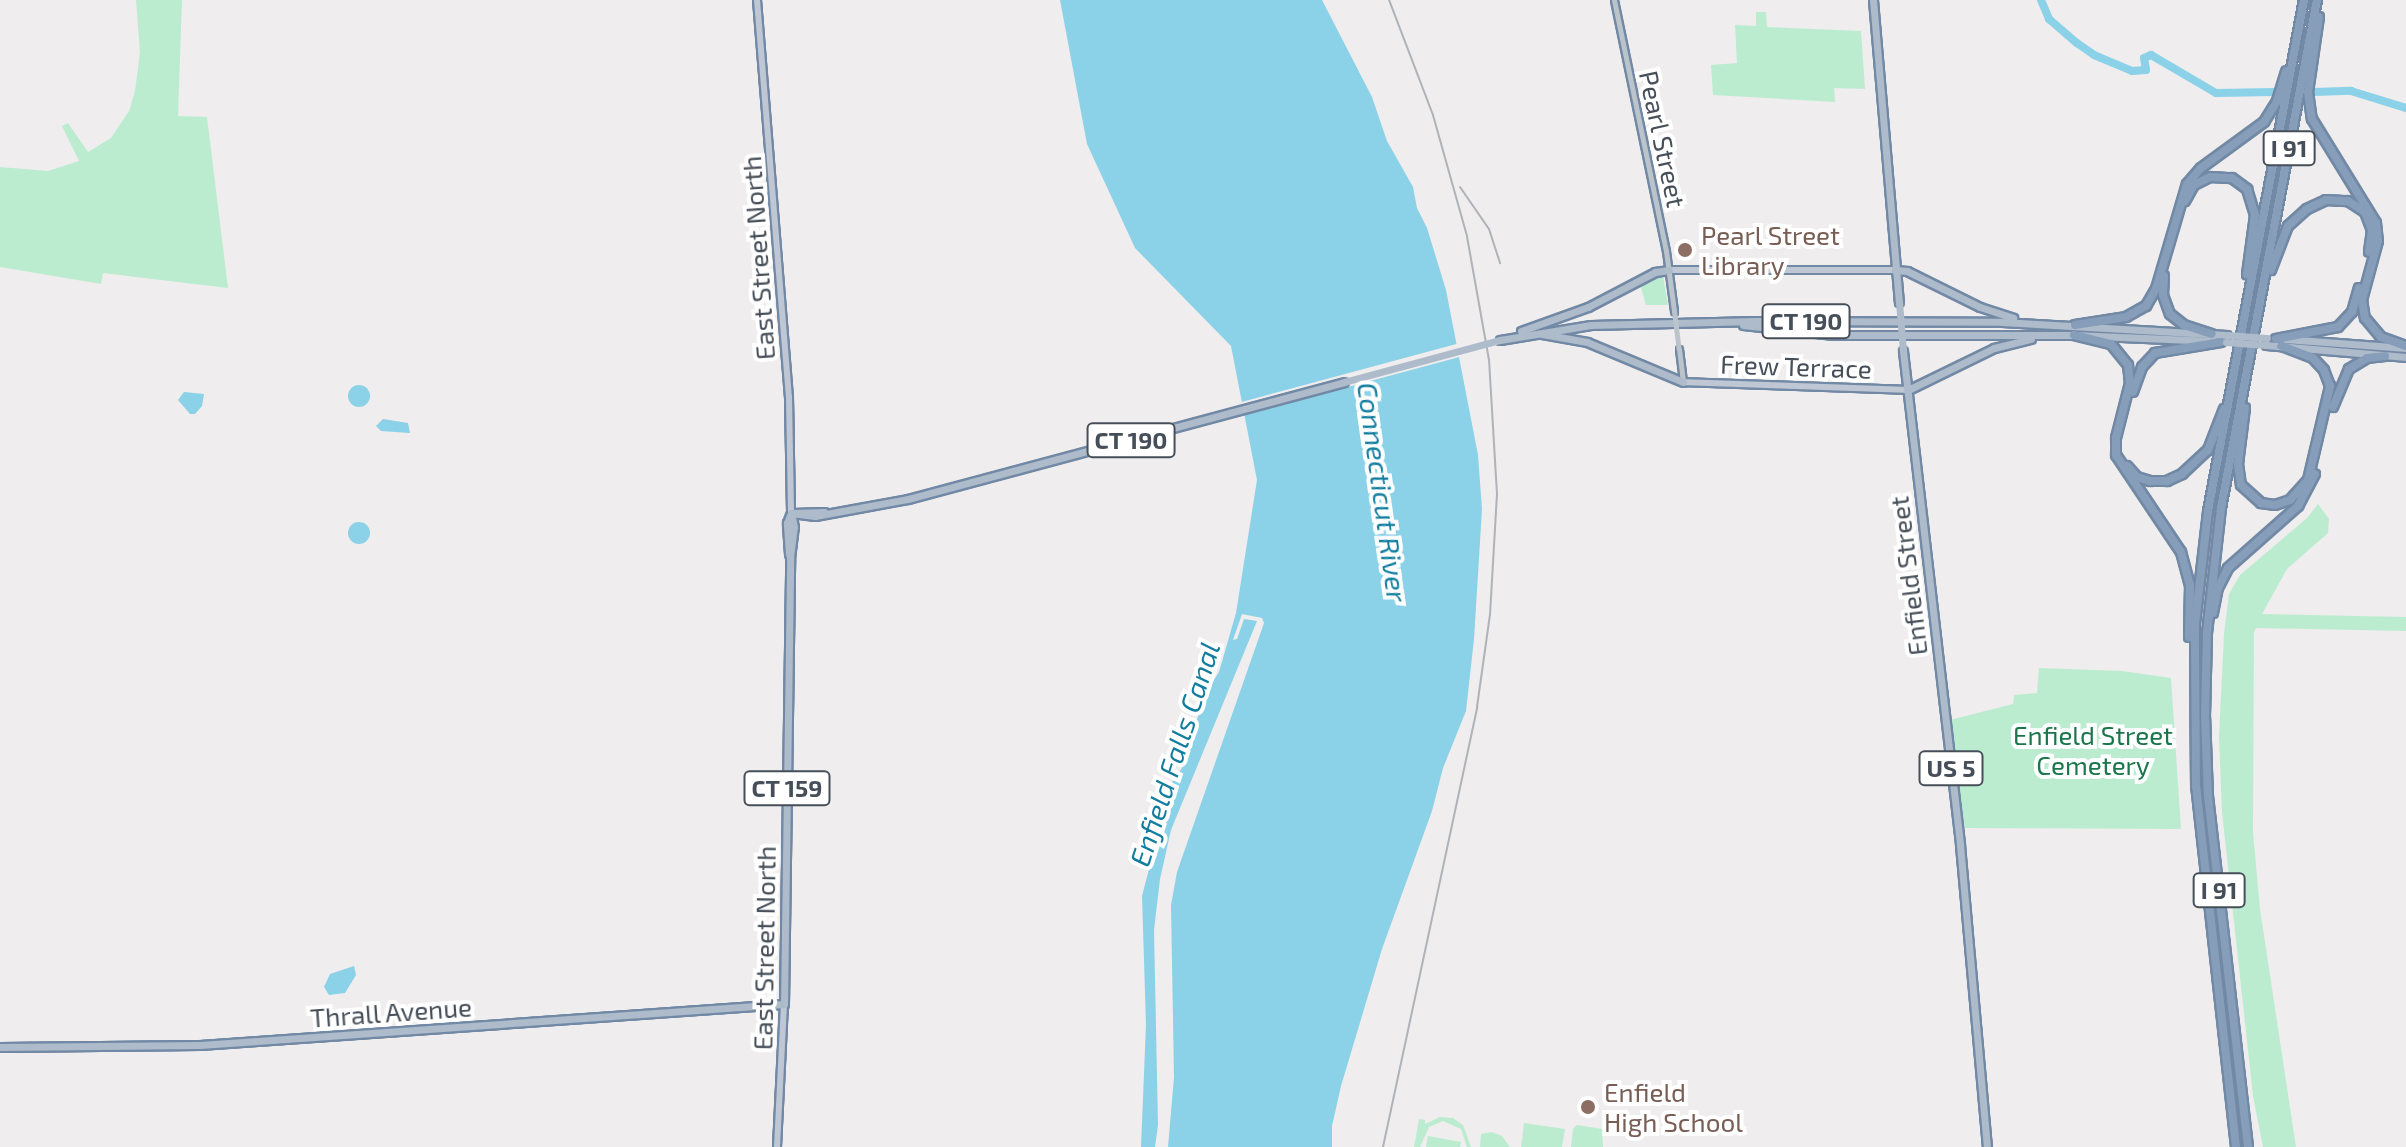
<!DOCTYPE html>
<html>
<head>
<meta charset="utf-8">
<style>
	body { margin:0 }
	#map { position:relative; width:2406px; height:1147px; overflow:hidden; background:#efeded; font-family:"Exo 2",sans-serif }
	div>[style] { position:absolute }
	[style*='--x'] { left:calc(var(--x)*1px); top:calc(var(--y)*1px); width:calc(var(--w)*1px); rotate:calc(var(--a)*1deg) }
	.green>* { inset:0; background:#bcecd0 }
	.water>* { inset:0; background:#8bd1e7 }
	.round { border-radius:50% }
	.pier>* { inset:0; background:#efeded }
	.river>* { height:8px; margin:-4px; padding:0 4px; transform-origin:4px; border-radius:4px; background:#8bd1e7 }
	.roads { filter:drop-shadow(2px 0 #7289a5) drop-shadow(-2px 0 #7289a5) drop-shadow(0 2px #7289a5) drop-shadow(0 -2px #7289a5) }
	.tertiary>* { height:5px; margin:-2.5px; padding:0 2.5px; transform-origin:2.5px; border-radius:2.5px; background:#bbc4cb }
	.secondary>* { height:6px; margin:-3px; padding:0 3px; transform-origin:3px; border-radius:3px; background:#bec7d3 }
	.primary>* { height:7px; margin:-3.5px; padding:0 3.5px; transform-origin:3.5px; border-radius:3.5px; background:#adbbcb }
	.motorway>* { height:8px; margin:-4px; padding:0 4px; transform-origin:4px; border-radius:4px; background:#869eb9 }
	.rail>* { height:2px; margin:-1px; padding:0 1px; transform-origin:1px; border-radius:1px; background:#afb2b7 }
	.tertiary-bridge>* { height:5px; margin:-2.5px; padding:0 2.5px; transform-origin:2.5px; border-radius:2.5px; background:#bbc4cb }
	.primary-bridge>* { height:7px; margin:-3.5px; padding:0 3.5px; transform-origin:3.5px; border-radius:3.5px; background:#adbbcb }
	.dots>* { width:22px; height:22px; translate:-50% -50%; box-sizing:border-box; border:4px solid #fff; border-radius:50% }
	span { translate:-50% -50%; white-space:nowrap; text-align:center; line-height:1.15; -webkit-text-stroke:8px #fff; paint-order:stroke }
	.shield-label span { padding:2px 6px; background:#fff; border:2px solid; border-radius:6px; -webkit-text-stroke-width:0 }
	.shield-label { font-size:24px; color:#464f59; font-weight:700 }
	.street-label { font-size:26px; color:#464f59 }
	.education-label { font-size:26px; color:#785e54 }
	.left { translate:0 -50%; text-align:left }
	.park-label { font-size:26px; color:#1b764b }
	.water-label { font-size:28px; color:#137d9f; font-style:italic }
</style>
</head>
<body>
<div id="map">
	<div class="green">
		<div style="clip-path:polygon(136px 0,182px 0,178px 116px,207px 117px,228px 288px,103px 273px,101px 284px,0 267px,0 167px,48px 171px,79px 161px,62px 126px,68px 123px,88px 152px,111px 138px,129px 111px,135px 91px,140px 52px)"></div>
		<div style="clip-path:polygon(1756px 12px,1766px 12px,1767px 27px,1861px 31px,1865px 89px,1834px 88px,1835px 102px,1713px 95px,1711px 65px,1737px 63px,1735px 25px,1756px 26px)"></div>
		<div style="clip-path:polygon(1663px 276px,1668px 305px,1646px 305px,1640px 284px)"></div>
		<div style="clip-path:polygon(2318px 504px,2329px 519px,2328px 533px,2287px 569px,2262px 614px,2406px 617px,2406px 631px,2256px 628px,2254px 632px,2253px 832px,2260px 909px,2296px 1147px,2263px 1147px,2253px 1096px,2222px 812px,2219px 737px,2224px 634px,2229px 594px,2240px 575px,2307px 518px)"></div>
		<div style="clip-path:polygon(2039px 668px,2122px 671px,2171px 678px,2181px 829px,1963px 828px,1950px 720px,2013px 704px,2014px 695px,2037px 693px)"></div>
		<div style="clip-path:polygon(1440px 1117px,1453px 1118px,1463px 1125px,1471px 1147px,1467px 1147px,1461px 1129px,1443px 1121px,1429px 1127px,1420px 1147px,1414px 1147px,1419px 1119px,1425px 1120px,1425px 1124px)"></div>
		<div style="clip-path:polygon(1524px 1123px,1565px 1129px,1562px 1147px,1521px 1147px)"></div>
		<div style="clip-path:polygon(1577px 1125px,1602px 1129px,1603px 1147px,1571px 1147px,1573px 1129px)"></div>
		<div style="clip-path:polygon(1492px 1132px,1502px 1136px,1510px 1147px,1480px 1147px,1481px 1134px)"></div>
		<div style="clip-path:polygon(1428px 1136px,1461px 1142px,1460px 1147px,1426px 1147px)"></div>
	</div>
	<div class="water">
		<div style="clip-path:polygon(1060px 0,1322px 0,1372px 97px,1387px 141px,1413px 187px,1417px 208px,1427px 228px,1446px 290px,1478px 455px,1482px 509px,1474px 639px,1466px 711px,1443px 768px,1432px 811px,1382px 949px,1341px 1086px,1332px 1126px,1332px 1147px,1168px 1147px,1174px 1077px,1171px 905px,1177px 872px,1264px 623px,1262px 618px,1242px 614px,1233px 640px,1237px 639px,1244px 619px,1257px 621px,1171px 830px,1160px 879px,1154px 930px,1158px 1125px,1155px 1147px,1141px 1147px,1146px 1025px,1142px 896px,1171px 784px,1184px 765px,1204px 695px,1219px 672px,1236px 613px,1257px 480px,1231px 346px,1135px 248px,1087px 144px)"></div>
		<div class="round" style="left:348px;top:385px;width:22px;height:22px"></div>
		<div style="clip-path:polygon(184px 392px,204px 394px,202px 406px,195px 414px,190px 414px,178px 400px)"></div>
		<div style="clip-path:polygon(383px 419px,408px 423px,410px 433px,381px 431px,376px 426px)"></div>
		<div class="round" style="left:348px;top:522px;width:22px;height:22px"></div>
		<div style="clip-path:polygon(354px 966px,356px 975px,345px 993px,329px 995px,324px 987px,330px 974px)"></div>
	</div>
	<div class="pier">
		<div style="clip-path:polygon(1460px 343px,1463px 356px,1240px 416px,1238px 403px)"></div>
	</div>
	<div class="river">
		<div style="--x:2041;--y:0;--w:21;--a:67"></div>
		<div style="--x:2049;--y:19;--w:37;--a:41"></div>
		<div style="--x:2077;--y:43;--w:21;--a:35"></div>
		<div style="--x:2094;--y:55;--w:41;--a:22.8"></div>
		<div style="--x:2132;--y:71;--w:14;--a:-4"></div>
		<div style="--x:2146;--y:70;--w:12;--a:-99"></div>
		<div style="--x:2144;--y:58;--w:8;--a:-23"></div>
		<div style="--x:2151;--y:55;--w:75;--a:30.3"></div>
		<div style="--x:2216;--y:93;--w:59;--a:-1"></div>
		<div style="--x:2314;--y:92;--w:37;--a:-2"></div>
		<div style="--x:2351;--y:91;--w:58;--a:17.2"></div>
	</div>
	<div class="roads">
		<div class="tertiary">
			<div style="--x:1614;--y:0;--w:256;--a:78.3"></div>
			<div style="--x:1666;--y:251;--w:61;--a:82.4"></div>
			<div style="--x:1679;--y:349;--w:33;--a:83"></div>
		</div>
		<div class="secondary">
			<div style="--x:757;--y:0;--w:398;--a:85.4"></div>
			<div style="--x:789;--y:397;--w:116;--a:89"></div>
			<div style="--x:1669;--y:270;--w:226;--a:0"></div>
			<div style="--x:1683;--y:382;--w:225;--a:2"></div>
			<div style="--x:777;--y:1147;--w:143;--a:-87.2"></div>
		</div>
		<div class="primary">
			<div style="--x:1873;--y:0;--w:303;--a:85.1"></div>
			<div style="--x:1895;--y:270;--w:12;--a:5"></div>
			<div style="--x:1907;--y:271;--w:81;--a:26.3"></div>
			<div style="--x:1980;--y:307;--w:35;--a:18"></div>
			<div style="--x:1743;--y:325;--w:91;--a:6.3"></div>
			<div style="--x:1833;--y:335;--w:241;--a:0"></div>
			<div style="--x:2074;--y:335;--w:140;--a:2.5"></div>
			<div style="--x:1521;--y:331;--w:71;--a:-19.7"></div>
			<div style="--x:1588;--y:307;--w:76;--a:-27.6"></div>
			<div style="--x:1655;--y:272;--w:14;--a:-8"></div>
			<div style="--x:1542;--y:334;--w:46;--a:10.1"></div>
			<div style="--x:1587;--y:342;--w:104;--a:22.6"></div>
			<div style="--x:2285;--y:339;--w:121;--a:4.3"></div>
			<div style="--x:1500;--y:340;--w:92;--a:-9.4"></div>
			<div style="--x:1591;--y:325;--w:165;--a:-1.4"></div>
			<div style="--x:1756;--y:321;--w:246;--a:0.2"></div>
			<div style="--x:2002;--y:322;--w:225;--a:3.3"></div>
			<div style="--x:2266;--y:345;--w:141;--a:4.9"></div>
			<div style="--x:1903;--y:351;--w:497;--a:83.4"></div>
			<div style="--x:1960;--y:845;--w:303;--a:84.9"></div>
			<div style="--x:1908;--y:390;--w:96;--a:-26"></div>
			<div style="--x:1994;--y:348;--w:38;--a:-14"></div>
			<div style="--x:791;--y:513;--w:24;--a:7"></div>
			<div style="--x:815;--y:516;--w:95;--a:-10.4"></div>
			<div style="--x:908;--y:499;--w:451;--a:-15"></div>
			<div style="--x:793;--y:513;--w:31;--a:-2"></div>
			<div style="--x:789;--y:554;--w:31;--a:-94"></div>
			<div style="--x:787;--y:523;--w:9;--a:-69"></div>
			<div style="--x:0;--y:1047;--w:200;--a:-0.6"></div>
			<div style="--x:200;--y:1045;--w:585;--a:-4.02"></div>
			<div style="--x:784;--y:1004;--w:446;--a:-89.2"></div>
			<div style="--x:790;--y:558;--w:31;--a:-83"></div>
			<div style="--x:794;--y:527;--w:14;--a:-102"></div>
		</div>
		<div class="motorway">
			<div style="--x:2319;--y:17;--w:76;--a:98.3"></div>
			<div style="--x:2308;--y:92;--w:27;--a:82"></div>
			<div style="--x:2312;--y:119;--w:122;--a:58.4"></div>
			<div style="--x:2376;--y:223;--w:18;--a:84"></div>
			<div style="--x:2378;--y:241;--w:61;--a:105.2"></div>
			<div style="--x:2362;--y:300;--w:18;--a:81"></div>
			<div style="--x:2365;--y:318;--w:25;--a:50"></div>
			<div style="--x:2381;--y:337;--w:27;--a:20"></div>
			<div style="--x:2185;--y:201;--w:18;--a:-61"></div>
			<div style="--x:2194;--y:185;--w:18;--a:-27"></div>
			<div style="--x:2210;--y:177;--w:22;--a:3"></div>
			<div style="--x:2232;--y:178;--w:19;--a:36"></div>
			<div style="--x:2247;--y:189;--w:27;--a:73"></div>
			<div style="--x:2255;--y:215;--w:60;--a:97.7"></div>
			<div style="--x:2271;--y:270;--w:47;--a:-68.9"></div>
			<div style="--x:2288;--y:226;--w:25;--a:-42"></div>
			<div style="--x:2307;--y:209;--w:21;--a:-25"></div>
			<div style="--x:2326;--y:200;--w:22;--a:3"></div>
			<div style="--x:2348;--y:201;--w:20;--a:33"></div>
			<div style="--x:2365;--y:212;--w:19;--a:69"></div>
			<div style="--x:2372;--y:230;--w:22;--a:98"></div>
			<div style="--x:2164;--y:276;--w:19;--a:93"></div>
			<div style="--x:2163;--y:295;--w:20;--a:70"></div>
			<div style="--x:2170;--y:314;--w:18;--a:38"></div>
			<div style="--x:2184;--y:325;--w:29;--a:18"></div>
			<div style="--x:2075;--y:325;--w:52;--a:-8.9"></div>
			<div style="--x:2126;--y:317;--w:23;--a:-29"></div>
			<div style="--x:2146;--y:306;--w:20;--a:-60"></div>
			<div style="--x:2156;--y:289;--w:109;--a:-73.6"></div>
			<div style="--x:2187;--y:184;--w:21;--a:-49"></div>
			<div style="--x:2201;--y:168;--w:78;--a:-36.1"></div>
			<div style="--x:2264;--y:122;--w:25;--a:-58"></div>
			<div style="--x:2277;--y:101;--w:31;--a:-73"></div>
			<div style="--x:2074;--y:335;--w:38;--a:14"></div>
			<div style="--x:2111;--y:344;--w:27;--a:51"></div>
			<div style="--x:2128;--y:365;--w:18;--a:84"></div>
			<div style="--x:2130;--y:383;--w:57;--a:104.3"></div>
			<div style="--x:2116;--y:438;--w:17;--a:90"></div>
			<div style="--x:2116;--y:455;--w:117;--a:56.2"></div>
			<div style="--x:2181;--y:552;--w:34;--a:75"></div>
			<div style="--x:2190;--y:585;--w:52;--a:91.1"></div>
			<div style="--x:2276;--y:339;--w:63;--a:-11"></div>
			<div style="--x:2338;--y:327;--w:21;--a:-47"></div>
			<div style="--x:2352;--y:312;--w:25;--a:-74"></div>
			<div style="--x:2133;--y:392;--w:27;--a:-70"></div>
			<div style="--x:2142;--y:367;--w:19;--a:-47"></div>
			<div style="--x:2155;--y:353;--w:67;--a:-9.5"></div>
			<div style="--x:2333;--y:407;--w:41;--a:-67.2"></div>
			<div style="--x:2349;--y:369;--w:21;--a:-31"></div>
			<div style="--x:2367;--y:358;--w:18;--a:-6"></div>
			<div style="--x:2245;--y:408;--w:56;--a:97.1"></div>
			<div style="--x:2238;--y:464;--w:21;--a:82"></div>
			<div style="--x:2241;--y:485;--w:27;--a:42"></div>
			<div style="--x:2261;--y:503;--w:14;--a:8"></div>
			<div style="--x:2275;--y:505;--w:16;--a:-18"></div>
			<div style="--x:2290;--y:500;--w:27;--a:-48"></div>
			<div style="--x:2308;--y:480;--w:97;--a:-76.8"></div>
			<div style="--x:2330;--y:386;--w:17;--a:-111"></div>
			<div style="--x:2324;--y:370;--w:16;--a:-133"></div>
			<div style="--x:2313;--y:358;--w:34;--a:-159"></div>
			<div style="--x:2127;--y:466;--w:15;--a:48"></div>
			<div style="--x:2137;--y:477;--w:14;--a:17"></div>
			<div style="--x:2150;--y:481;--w:17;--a:0"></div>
			<div style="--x:2167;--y:481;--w:17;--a:-25"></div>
			<div style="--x:2182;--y:474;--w:35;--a:-43"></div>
			<div style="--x:2208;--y:450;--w:44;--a:-68.7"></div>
			<div style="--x:2213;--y:613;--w:25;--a:-79"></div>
			<div style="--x:2218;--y:588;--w:22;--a:-63"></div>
			<div style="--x:2228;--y:568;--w:94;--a:-41.5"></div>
			<div style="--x:2298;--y:506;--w:36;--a:-62"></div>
			<div style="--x:2236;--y:1147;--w:362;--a:-96.3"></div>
			<div style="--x:2196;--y:787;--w:163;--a:-90.4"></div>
			<div style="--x:2195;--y:624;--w:114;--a:-83.4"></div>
			<div style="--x:2208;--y:511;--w:520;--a:-79.36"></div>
			<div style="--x:2248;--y:1147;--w:353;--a:-96.5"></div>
			<div style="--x:2208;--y:796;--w:80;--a:-92.1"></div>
			<div style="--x:2205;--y:716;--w:83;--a:-88.6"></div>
			<div style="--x:2207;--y:633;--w:126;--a:-83.6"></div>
			<div style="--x:2221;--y:508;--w:517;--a:-79.3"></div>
		</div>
	</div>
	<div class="rail">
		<div style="--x:1460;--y:187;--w:51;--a:55.4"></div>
		<div style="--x:1489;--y:229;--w:36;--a:72"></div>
		<div style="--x:1383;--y:1147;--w:450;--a:-77.9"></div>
		<div style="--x:1477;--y:707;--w:93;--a:-82"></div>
		<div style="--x:1490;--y:615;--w:121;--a:-86.7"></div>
		<div style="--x:1497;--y:494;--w:134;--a:-93.4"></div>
		<div style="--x:1489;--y:360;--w:126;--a:-100.1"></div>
		<div style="--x:1467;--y:236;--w:126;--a:-105.7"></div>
		<div style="--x:1433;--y:115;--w:123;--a:-110.9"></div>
	</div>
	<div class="tertiary-bridge">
		<div style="--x:1674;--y:311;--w:38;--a:83"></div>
	</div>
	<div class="primary-bridge">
		<div style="--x:1899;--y:302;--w:49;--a:85.3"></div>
		<div style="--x:2227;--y:335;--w:40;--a:4.3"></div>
		<div style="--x:2226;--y:342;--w:40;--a:4.3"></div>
		<div style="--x:1344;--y:382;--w:162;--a:-15.1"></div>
	</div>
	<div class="dots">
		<div style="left:1685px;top:250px;background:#8d6e63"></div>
		<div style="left:1588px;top:1107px;background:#8d6e63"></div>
	</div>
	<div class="shield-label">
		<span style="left:2289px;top:148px">I 91</span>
		<span style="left:1806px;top:321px">CT 190</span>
		<span style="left:1131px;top:440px">CT 190</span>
		<span style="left:1951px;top:768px">US 5</span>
		<span style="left:787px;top:788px">CT 159</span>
		<span style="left:2219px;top:890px">I 91</span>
	</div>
	<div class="street-label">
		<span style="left:1663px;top:139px;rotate:78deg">Pearl Street</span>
		<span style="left:758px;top:258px;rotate:-94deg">East Street North</span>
		<span style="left:1796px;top:366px;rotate:2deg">Frew Terrace</span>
		<span style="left:1908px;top:576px;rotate:-97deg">Enfield Street</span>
		<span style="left:764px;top:948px;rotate:-89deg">East Street North</span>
		<span style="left:391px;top:1012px;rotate:-4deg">Thrall Avenue</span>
	</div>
	<div class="education-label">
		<span class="left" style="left:1701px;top:250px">Pearl Street<br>Library</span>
		<span class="left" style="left:1604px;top:1107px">Enfield<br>High School</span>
	</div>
	<div class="park-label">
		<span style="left:2093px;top:750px">Enfield Street<br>Cemetery</span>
	</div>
	<div class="water-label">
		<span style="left:1383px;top:492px;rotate:82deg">Connecticut River</span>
		<span style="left:1174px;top:754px;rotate:-72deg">Enfield Falls Canal</span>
	</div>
</div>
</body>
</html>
